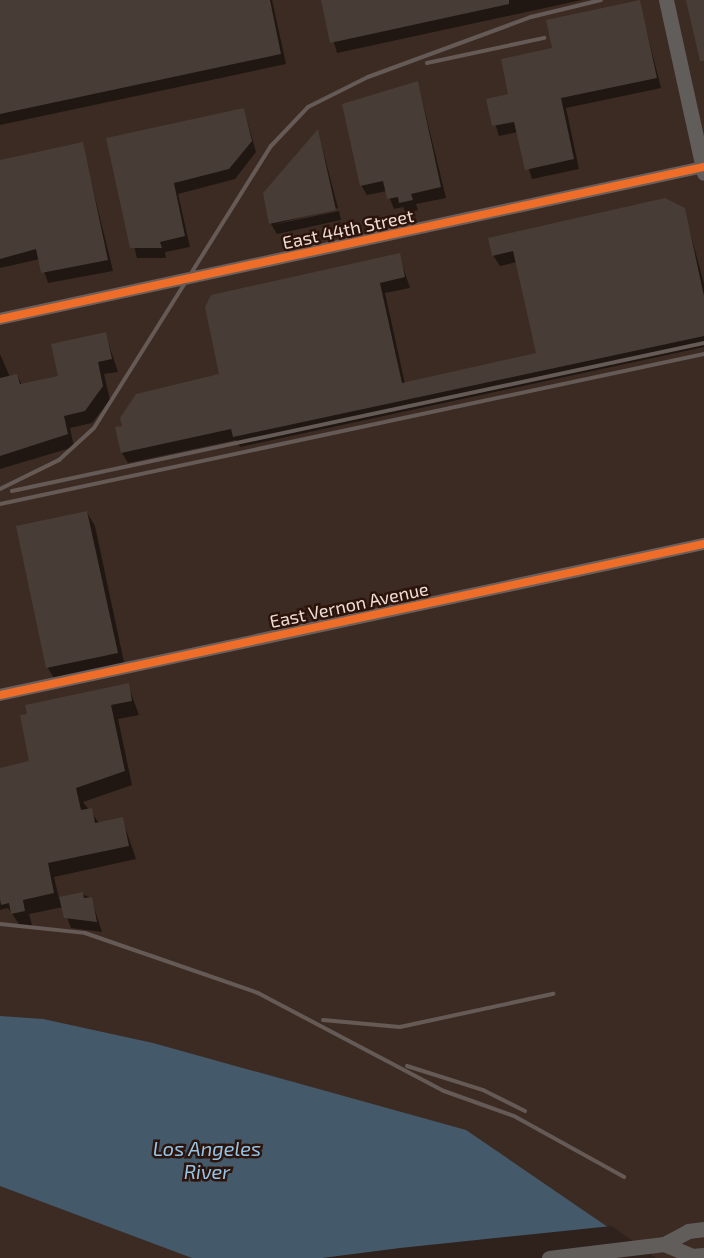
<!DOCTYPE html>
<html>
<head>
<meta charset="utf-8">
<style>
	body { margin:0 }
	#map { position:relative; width:704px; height:1258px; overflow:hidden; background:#2f211c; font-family:"Exo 2",sans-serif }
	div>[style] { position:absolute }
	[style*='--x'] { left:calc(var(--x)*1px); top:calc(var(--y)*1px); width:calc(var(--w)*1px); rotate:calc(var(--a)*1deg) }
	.industrial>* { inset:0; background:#3c2b23 }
	.water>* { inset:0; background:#445a6b }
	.pier>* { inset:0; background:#2f211c }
	.shadow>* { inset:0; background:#0007 }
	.building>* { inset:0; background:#483c36 }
	.minor>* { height:12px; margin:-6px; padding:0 6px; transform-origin:6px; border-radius:6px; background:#6a5f5c }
	.major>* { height:15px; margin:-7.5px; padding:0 7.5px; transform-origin:7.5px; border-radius:7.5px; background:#615d5b }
	.rail>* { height:4px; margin:-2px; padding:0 2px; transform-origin:2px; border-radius:2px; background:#655a56 }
	.cycleway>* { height:8px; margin:-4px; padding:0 4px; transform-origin:4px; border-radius:4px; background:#ee6e29 }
	span { translate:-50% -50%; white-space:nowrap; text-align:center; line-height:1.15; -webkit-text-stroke:5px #2c140b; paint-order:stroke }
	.street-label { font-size:18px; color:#efddd6 }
	.water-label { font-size:20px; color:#93c5ea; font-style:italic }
</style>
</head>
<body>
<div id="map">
	<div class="industrial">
		<div style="clip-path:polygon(0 0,704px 0,704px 1258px,0 1258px)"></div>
	</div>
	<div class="water">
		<div style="clip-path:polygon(0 1016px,43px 1019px,153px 1043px,466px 1130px,653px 1258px,192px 1258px,0 1186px)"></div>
	</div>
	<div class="pier">
		<div style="clip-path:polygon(612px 1226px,656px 1258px,322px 1258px,400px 1248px)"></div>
	</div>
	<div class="shadow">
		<div style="clip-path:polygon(0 0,272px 0,286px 64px,0 125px)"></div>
		<div style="clip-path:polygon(322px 0,582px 0,337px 53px)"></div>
		<div style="clip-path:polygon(639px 1px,661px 88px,566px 108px,579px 169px,532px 179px,518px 132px,499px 136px,488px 100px,510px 95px,554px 49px)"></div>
		<div style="clip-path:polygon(418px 83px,446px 198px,416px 204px,418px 210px,406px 213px,403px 207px,394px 209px,387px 191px,367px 195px,361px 185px)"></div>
		<div style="clip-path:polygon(244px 109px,256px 152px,235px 179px,178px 194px,190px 247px,165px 252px,166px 258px,137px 258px,108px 139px)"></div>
		<div style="clip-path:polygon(318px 131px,338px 208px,272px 225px,339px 211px,341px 220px,277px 234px,271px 224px,264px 193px)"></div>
		<div style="clip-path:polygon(82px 144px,113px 271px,48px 283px,40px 259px,0 268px,0 162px)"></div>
		<div style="clip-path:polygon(684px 209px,704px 284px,704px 347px,240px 447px,236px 440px,128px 463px,122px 453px,124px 427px,221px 375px,399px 255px,410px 288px,385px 293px,405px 384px,538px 354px,517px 262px,500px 266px,493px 255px)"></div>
		<div style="clip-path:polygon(105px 333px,118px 372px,104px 374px,110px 400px,92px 423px,70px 428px,74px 447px,0 469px,0 354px,10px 377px,17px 375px,22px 385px,59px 377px)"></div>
		<div style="clip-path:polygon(87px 513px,95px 526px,125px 667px,56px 682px,48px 668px,17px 528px)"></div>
		<div style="clip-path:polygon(128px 685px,139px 715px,118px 719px,132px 785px,83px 802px,99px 823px,122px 818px,136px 859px,54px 877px,59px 898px,82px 894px,91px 898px,102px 932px,71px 928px,63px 907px,29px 914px,32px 925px,21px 927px,8px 908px,0 910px,0 769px,31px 762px)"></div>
	</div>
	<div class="building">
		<div style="clip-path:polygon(0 0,270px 0,281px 54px,0 114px)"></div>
		<div style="clip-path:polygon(321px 0,509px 0,509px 4px,330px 43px)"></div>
		<div style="clip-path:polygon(640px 0,657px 78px,561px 98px,574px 159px,525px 170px,514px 122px,492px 126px,486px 99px,508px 94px,501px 59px,552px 48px,546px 20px)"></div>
		<div style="clip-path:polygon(686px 0,704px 0,704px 61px,700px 61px)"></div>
		<div style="clip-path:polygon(418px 81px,441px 187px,411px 194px,413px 200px,399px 203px,398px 197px,387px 199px,383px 181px,360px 186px,342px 104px)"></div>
		<div style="clip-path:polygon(244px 108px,252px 141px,229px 169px,174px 183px,185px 236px,160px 242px,162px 248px,130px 248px,106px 138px)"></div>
		<div style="clip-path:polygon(318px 129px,336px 210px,269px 224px,263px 193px)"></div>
		<div style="clip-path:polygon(83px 142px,108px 260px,41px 273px,36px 249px,0 259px,0 160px)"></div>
		<div style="clip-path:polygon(665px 198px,685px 208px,704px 296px,704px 336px,233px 437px,231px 429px,121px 453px,115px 427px,122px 426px,120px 418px,136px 394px,219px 374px,205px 307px,211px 295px,400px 253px,405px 277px,380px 283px,402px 383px,536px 353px,513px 251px,492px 256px,488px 238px)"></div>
		<div style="clip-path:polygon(106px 332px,112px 359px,98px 362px,103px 386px,85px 411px,64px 416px,68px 434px,0 456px,0 378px,17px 374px,20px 384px,58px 376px,51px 344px)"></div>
		<div style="clip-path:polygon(87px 511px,118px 653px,46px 668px,16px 526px)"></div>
		<div style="clip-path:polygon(129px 683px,132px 701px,111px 705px,125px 771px,76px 788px,81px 810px,92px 808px,95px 823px,123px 817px,129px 846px,48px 863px,54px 893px,23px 900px,25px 911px,11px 914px,9px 903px,1px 905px,0 899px,0 768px,29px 761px,20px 715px,27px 714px,25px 705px)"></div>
		<div style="clip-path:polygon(83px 892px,84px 898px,92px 897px,97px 922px,64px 918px,59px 897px)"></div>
	</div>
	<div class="minor">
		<div style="--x:0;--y:319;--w:719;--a:-12.2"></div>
		<div style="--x:0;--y:695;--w:720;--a:-12.11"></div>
	</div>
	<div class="major">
		<div style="--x:666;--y:0;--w:177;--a:77.6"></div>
		<div style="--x:664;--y:1244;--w:30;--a:23"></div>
		<div style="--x:692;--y:1256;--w:12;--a:-5"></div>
		<div style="--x:549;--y:1258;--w:116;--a:-6.9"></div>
		<div style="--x:664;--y:1244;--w:27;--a:-28"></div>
		<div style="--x:688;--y:1231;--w:16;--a:-7"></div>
	</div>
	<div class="rail">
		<div style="--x:427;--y:63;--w:120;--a:-12.1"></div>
		<div style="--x:0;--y:489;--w:66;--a:-26.2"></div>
		<div style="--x:59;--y:460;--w:47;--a:-42.4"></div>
		<div style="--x:94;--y:428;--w:333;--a:-57.9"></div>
		<div style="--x:271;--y:146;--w:54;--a:-46.5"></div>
		<div style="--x:308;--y:107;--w:67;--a:-26.6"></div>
		<div style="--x:368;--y:77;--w:174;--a:-20.2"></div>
		<div style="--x:531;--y:17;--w:72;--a:-13.7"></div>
		<div style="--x:12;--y:491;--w:708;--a:-12.07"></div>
		<div style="--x:0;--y:504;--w:720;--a:-12.03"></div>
		<div style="--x:0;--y:924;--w:85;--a:6"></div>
		<div style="--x:85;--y:933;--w:183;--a:19.1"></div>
		<div style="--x:258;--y:993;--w:210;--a:27.8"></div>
		<div style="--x:444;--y:1091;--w:74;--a:19.7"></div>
		<div style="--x:514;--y:1116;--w:126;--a:29"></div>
		<div style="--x:323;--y:1020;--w:77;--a:5.2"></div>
		<div style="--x:400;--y:1027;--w:157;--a:-12.2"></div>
		<div style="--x:407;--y:1066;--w:80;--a:17.5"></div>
		<div style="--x:483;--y:1090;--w:47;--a:26.6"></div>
	</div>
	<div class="cycleway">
		<div style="--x:0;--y:319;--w:719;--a:-12.2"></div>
		<div style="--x:0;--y:695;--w:720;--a:-12.11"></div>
	</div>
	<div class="street-label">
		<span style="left:348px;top:229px;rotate:-12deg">East 44th Street</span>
		<span style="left:349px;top:605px;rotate:-12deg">East Vernon Avenue</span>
	</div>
	<div class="water-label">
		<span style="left:207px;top:1160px">Los Angeles<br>River</span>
	</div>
</div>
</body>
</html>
